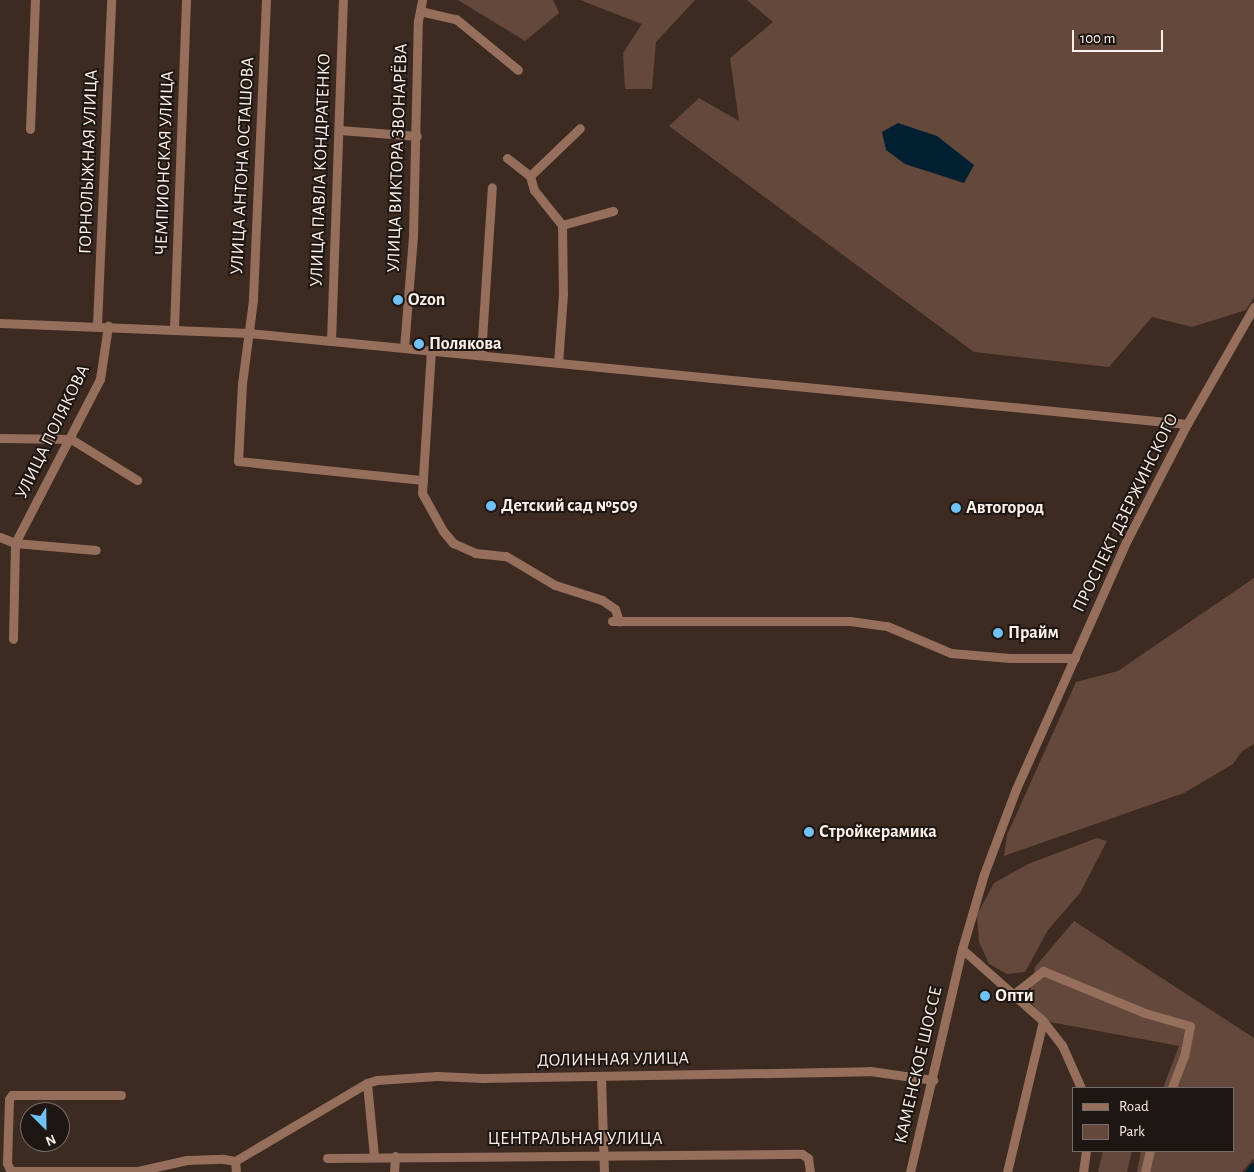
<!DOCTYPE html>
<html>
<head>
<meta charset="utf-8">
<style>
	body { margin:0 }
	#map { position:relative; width:1254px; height:1172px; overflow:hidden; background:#3d2b22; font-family:"Alegreya Sans",sans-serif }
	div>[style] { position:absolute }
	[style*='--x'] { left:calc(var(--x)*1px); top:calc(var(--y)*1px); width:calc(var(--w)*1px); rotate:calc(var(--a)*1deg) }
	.green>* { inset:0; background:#64483b }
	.water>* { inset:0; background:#002032 }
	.river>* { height:11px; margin:-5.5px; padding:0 5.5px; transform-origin:5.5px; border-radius:5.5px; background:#002032 }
	.minor>* { height:9px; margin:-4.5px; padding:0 4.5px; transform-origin:4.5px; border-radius:4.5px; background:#956e5c }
	.dots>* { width:14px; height:14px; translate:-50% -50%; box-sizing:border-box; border:2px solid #1e1612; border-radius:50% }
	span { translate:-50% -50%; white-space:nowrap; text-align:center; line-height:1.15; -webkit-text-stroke:4px #1e1612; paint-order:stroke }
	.street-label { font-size:18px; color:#fcf0ea }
	.poi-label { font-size:18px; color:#fcf0ea; font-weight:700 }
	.left { translate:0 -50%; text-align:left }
	.legend { position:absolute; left:1072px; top:1087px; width:162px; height:65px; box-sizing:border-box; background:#1e1612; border:1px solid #776d68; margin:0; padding:6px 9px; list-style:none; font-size:15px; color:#fcf0ea }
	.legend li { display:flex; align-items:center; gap:10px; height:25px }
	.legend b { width:25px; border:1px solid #776d68 }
	.north { position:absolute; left:20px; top:1102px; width:50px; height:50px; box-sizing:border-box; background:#1e1612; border:1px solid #776d68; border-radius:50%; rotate:157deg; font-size:14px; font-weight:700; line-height:20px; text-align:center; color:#fcf0ea }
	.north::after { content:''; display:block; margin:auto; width:18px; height:22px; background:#70c2f4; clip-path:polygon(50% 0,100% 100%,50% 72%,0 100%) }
	.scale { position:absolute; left:1072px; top:30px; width:91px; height:22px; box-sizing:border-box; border:2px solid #fcf0ea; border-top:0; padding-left:6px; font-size:15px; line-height:18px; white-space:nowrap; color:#fcf0ea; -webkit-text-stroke:4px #1e1612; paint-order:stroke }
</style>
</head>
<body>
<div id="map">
	<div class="green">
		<div style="clip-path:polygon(458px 0,553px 0,559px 13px,525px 41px)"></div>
		<div style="clip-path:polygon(580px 0,695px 0,656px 42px,652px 89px,625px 89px,623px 53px,642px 24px)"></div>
		<div style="clip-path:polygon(747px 0,1254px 0,1254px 297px,1246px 310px,1192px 327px,1152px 317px,1109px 367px,974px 352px,669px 126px,699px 98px,739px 121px,730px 58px,773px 22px)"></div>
		<div style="clip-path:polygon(1254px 578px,1254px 744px,1242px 751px,1233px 764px,1184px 793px,1004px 856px,1007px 835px,1076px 682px,1118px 671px)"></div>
		<div style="clip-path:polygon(1097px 838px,1107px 841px,1080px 893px,1048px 930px,1025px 972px,1007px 974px,989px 964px,979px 942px,977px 915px,994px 883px,1028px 864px)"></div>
		<div style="clip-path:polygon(1074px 921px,1254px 1038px,1254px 1158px,1242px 1172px,1137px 1172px,1141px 1151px,1233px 1151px,1233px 1088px,1163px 1088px,1179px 1046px,1045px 1021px,1029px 999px,1035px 967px)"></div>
		<div style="clip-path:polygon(1103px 1151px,1132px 1151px,1127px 1172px,1098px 1172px)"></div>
	</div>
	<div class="water">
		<div style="clip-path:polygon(898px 123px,937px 136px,974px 165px,964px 183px,905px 164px,886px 150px,882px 132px)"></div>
	</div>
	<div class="river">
		<div style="--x:1251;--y:1172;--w:5;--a:-53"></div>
	</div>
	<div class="minor">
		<div style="--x:266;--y:0;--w:300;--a:92.5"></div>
		<div style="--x:253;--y:300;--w:84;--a:97.5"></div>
		<div style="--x:242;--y:383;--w:78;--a:92.9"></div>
		<div style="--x:238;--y:461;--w:186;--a:5.9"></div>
		<div style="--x:420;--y:11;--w:37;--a:13"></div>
		<div style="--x:456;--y:19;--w:80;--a:39.4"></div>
		<div style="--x:30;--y:129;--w:129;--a:-87.8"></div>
		<div style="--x:340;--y:130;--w:77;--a:4.5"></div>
		<div style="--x:507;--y:158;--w:29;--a:38"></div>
		<div style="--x:530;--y:176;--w:15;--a:74"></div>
		<div style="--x:534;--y:190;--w:45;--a:51.3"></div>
		<div style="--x:562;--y:225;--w:69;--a:89.2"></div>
		<div style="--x:563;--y:294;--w:69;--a:94.1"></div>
		<div style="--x:530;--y:176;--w:69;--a:-43.8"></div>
		<div style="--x:562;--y:225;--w:53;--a:-15.4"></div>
		<div style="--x:0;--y:323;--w:249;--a:2.3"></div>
		<div style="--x:249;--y:333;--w:942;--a:5.54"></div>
		<div style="--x:97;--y:325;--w:325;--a:-87.5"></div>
		<div style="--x:174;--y:328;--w:328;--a:-87.9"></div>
		<div style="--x:331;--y:341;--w:341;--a:-88"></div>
		<div style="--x:404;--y:348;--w:113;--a:-85.4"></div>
		<div style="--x:413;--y:235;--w:214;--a:-88.7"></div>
		<div style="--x:418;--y:21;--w:21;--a:-79"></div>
		<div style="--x:431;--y:350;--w:143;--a:93.6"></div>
		<div style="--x:422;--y:493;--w:43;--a:61.1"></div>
		<div style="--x:443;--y:531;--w:16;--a:50"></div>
		<div style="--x:453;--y:543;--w:24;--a:24"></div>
		<div style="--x:475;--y:553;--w:31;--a:6"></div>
		<div style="--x:506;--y:556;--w:57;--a:30.6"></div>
		<div style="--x:555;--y:585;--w:49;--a:17.7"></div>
		<div style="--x:602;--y:600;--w:16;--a:35"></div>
		<div style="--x:615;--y:609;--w:13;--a:72"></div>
		<div style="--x:481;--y:355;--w:168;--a:-86.3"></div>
		<div style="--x:0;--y:438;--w:71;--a:0.8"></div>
		<div style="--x:71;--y:439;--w:78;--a:31.8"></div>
		<div style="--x:0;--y:537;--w:16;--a:22"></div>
		<div style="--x:15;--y:543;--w:81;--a:4.9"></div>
		<div style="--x:612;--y:621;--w:238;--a:0"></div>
		<div style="--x:850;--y:621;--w:37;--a:8"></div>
		<div style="--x:887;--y:626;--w:69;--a:22.9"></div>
		<div style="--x:951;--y:653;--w:59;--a:4.8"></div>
		<div style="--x:1010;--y:658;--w:65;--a:0"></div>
		<div style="--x:13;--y:639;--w:96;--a:-88.8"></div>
		<div style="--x:15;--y:543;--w:185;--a:-62.6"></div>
		<div style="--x:100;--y:379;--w:54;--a:-81.4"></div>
		<div style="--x:962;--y:949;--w:108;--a:41.6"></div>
		<div style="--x:1043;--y:1021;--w:31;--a:52"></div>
		<div style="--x:1062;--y:1045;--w:47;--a:66.2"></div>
		<div style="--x:1015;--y:993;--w:36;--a:-38"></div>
		<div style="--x:1043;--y:971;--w:110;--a:22.4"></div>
		<div style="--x:1145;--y:1013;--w:47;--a:16.1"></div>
		<div style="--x:1190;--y:1026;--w:31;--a:101"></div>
		<div style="--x:1184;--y:1056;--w:34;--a:111"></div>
		<div style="--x:601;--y:1077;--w:95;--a:88.2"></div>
		<div style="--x:374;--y:1156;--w:73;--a:-95.5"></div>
		<div style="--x:367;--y:1083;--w:10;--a:-17"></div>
		<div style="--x:377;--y:1080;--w:60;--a:-3.8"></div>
		<div style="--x:437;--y:1076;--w:46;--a:2.5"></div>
		<div style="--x:483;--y:1078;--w:387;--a:-1"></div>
		<div style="--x:870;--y:1071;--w:64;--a:8.1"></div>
		<div style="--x:327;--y:1158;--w:475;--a:-0.5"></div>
		<div style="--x:802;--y:1154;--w:7;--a:34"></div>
		<div style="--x:808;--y:1158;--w:14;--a:82"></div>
		<div style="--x:11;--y:1171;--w:127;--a:0"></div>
		<div style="--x:138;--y:1171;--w:50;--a:-12.7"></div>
		<div style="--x:187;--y:1160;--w:36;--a:-2"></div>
		<div style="--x:223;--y:1159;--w:12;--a:9"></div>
		<div style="--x:11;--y:1172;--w:10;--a:-114"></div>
		<div style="--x:7;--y:1163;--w:64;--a:-88.2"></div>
		<div style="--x:9;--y:1099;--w:5;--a:-53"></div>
		<div style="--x:12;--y:1095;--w:109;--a:0"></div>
		<div style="--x:236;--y:1172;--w:11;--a:-95"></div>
		<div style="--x:235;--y:1161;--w:153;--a:-30.6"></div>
		<div style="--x:394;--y:1172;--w:16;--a:-86"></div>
		<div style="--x:910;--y:1172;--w:229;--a:-76.9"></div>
		<div style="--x:962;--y:949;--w:78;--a:-73.7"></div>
		<div style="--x:984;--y:874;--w:91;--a:-69.4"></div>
		<div style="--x:1016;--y:789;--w:273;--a:-66"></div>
		<div style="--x:1127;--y:540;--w:131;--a:-62.7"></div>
		<div style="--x:1187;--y:424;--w:135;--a:-60.2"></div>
		<div style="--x:1007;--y:1172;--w:155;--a:-76.6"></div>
		<div style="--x:1083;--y:1172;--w:21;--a:-82"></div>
		<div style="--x:1145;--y:1172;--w:22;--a:-77"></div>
	</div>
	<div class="dots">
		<div style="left:398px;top:300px;background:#70c2f4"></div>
		<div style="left:419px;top:344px;background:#70c2f4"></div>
		<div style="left:491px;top:506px;background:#70c2f4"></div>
		<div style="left:956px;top:508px;background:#70c2f4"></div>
		<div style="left:998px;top:633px;background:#70c2f4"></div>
		<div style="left:809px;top:832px;background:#70c2f4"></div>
		<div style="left:985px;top:996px;background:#70c2f4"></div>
	</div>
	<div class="street-label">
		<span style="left:398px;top:158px;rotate:-88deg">УЛИЦА ВИКТОРА ЗВОНАРЁВА</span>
		<span style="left:89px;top:162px;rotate:-88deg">ГОРНОЛЫЖНАЯ УЛИЦА</span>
		<span style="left:165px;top:163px;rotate:-88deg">ЧЕМПИОНСКАЯ УЛИЦА</span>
		<span style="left:243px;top:166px;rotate:-87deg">УЛИЦА АНТОНА ОСТАШОВА</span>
		<span style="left:321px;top:170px;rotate:-88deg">УЛИЦА ПАВЛА КОНДРАТЕНКО</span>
		<span style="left:53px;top:432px;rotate:-64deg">УЛИЦА ПОЛЯКОВА</span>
		<span style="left:1126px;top:513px;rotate:-64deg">ПРОСПЕКТ ДЗЕРЖИНСКОГО</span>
		<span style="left:613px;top:1060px;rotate:-1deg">ДОЛИННАЯ УЛИЦА</span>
		<span style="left:919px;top:1065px;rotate:-77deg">КАМЕНСКОЕ ШОССЕ</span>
		<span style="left:575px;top:1139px">ЦЕНТРАЛЬНАЯ УЛИЦА</span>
	</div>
	<div class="poi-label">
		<span class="left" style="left:408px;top:300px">Ozon</span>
		<span class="left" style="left:429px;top:344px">Полякова</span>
		<span class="left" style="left:501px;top:506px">Детский сад №509</span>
		<span class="left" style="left:966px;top:508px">Автогород</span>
		<span class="left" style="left:1008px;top:633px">Прайм</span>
		<span class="left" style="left:819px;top:832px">Стройкерамика</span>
		<span class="left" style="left:995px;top:996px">Опти</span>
	</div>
	<ul class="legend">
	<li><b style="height:6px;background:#956e5c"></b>Road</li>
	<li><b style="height:14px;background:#64483b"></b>Park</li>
	</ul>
	<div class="north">N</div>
	<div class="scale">100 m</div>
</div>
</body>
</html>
